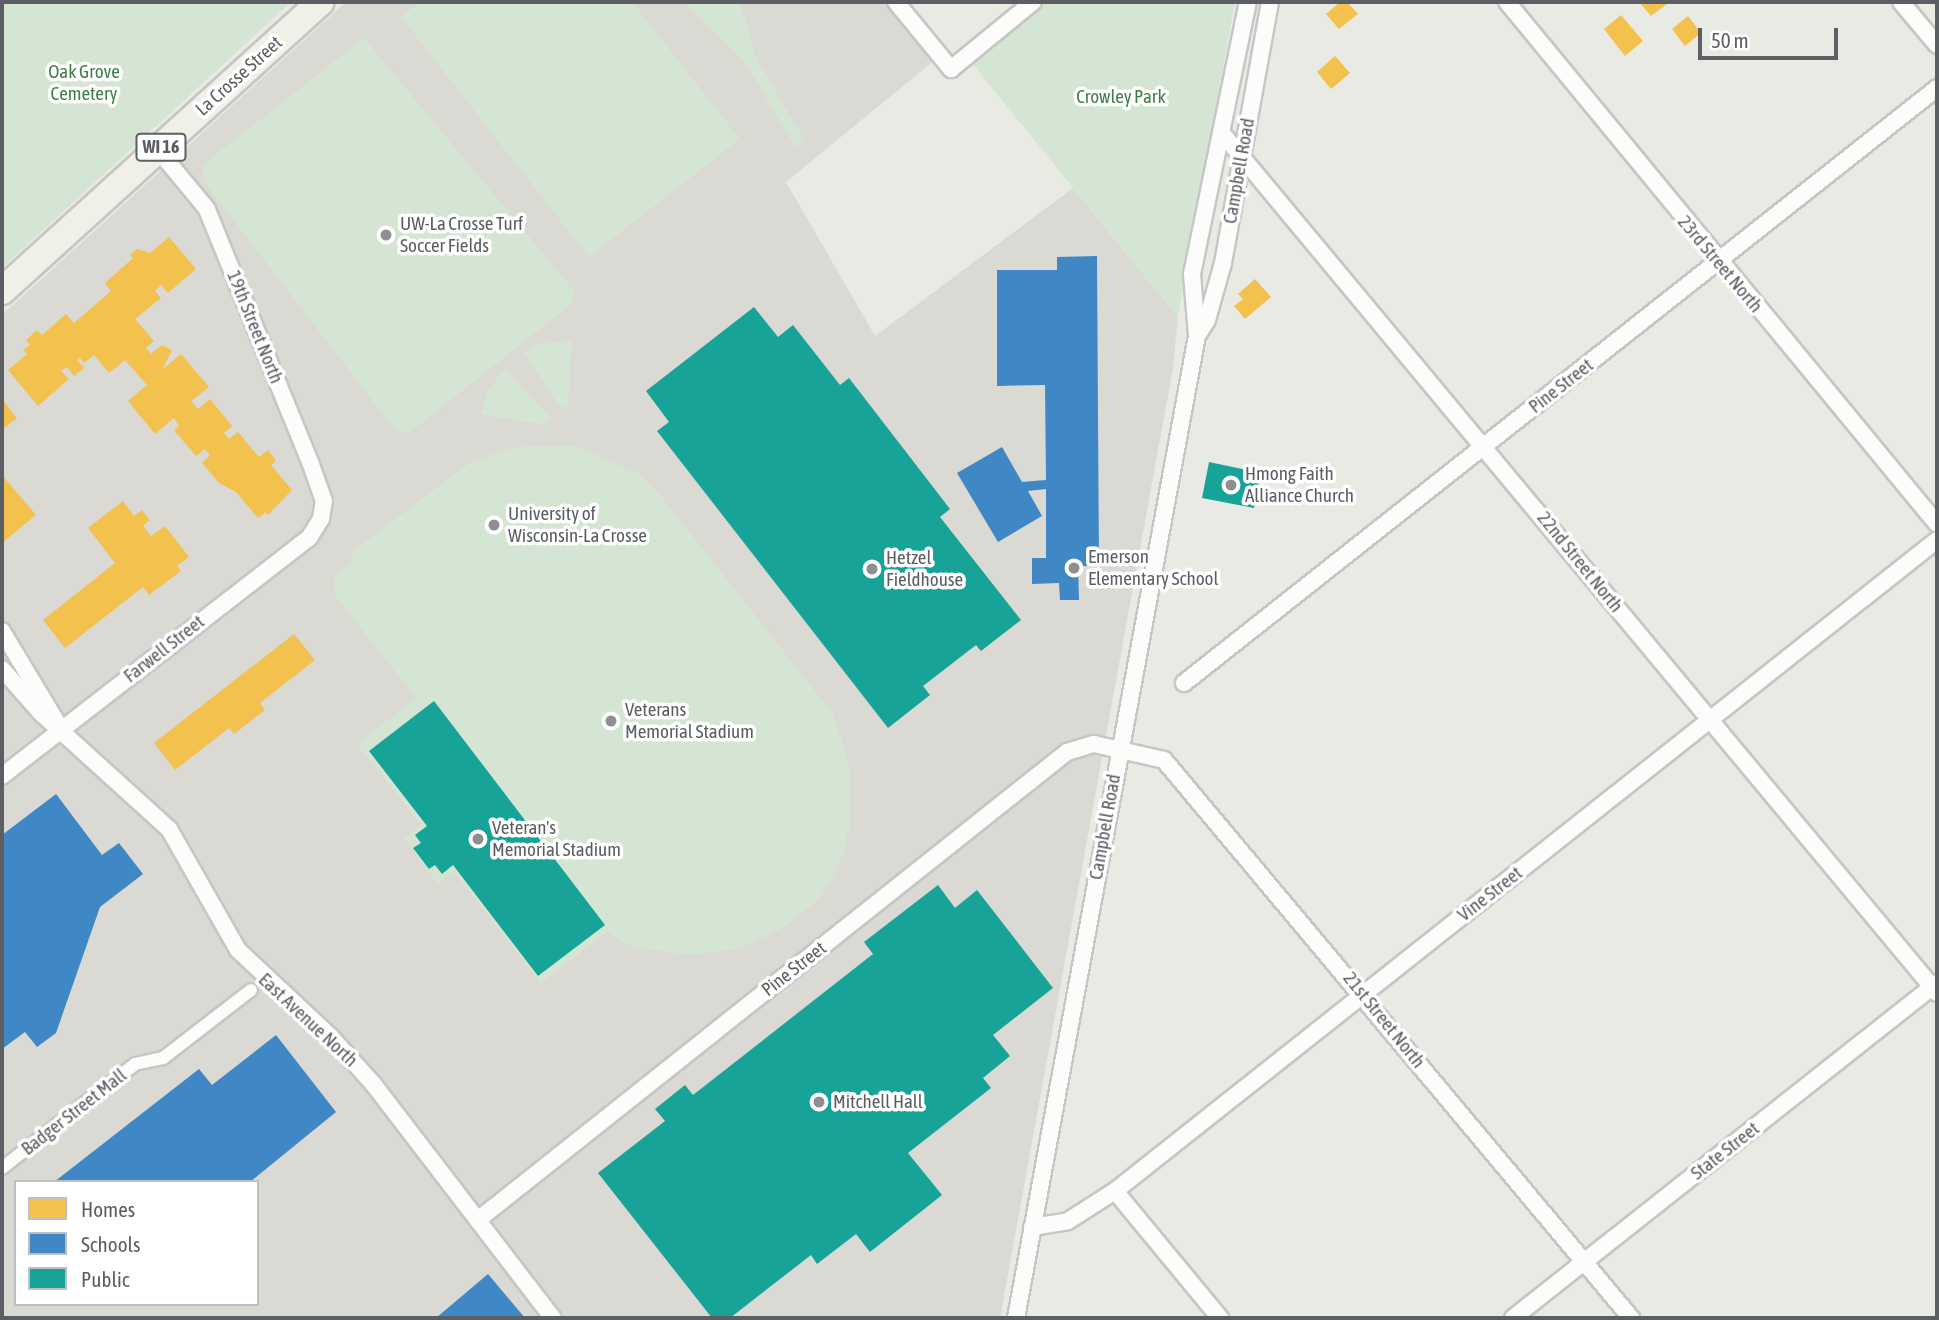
<!DOCTYPE html>
<html>
<head>
<meta charset="utf-8">
<style>
	body { margin:0 }
	#map { position:relative; width:1939px; height:1320px; overflow:hidden; background:#eaeae5; font-family:"Asap Condensed",sans-serif }
	div>[style] { position:absolute }
	[style*='--x'] { left:calc(var(--x)*1px); top:calc(var(--y)*1px); width:calc(var(--w)*1px); rotate:calc(var(--a)*1deg) }
	.education>* { inset:0; background:#dad9d4 }
	.green>* { inset:0; background:#d5e5d3 }
	.homes>* { inset:0; background:#f2c14e }
	.schools>* { inset:0; background:#3f88c5 }
	.public>* { inset:0; background:#17a398 }
	.roads { filter:drop-shadow(2px 0 #c6c6c6) drop-shadow(-2px 0 #c6c6c6) drop-shadow(0 2px #c6c6c6) drop-shadow(0 -2px #c6c6c6) }
	.pedestrian>* { height:12px; margin:-6px; padding:0 6px; transform-origin:6px; border-radius:6px; background:#fcfcfb }
	.minor>* { height:16px; margin:-8px; padding:0 8px; transform-origin:8px; border-radius:8px; background:#fcfcfb }
	.primary>* { height:26px; margin:-13px; padding:0 13px; transform-origin:13px; border-radius:13px; background:#f1f0e8 }
	.dots>* { width:19px; height:19px; translate:-50% -50%; box-sizing:border-box; border:4px solid #fff; border-radius:50% }
	span { translate:-50% -50%; white-space:nowrap; text-align:center; line-height:1.15; -webkit-text-stroke:7px #fff; paint-order:stroke }
	.shield-label span { padding:2px 5px; background:#fff; border:2px solid; border-radius:5px; -webkit-text-stroke-width:0 }
	.shield-label { font-size:18px; color:#5b5e62; font-weight:700 }
	.park-label { font-size:19px; color:#3f7e47 }
	.street-label { font-size:19px; color:#5b5e62 }
	.poi-label { font-size:19px; color:#5b5e62 }
	.left { translate:0 -50%; text-align:left }
	.frame { position:absolute; inset:0; border:4px solid #5b5e62; pointer-events:none }
	.legend { position:absolute; left:14px; top:1180px; width:245px; height:126px; box-sizing:border-box; background:#fff; border:2px solid #bdbfc0; margin:0; padding:9px 12px; list-style:none; font-size:21px; color:#5b5e62 }
	.legend li { display:flex; align-items:center; gap:14px; height:35px }
	.legend b { width:35px; border:2px solid #bdbfc0 }
	.scale { position:absolute; left:1698px; top:28px; width:140px; height:32px; box-sizing:border-box; border:4px solid #5b5e62; border-top:0; padding-left:9px; font-size:21px; line-height:24px; white-space:nowrap; color:#5b5e62; -webkit-text-stroke:5px #fff; paint-order:stroke }
</style>
</head>
<body>
<div id="map">
	<div class="education">
		<div style="clip-path:polygon(evenodd,346px 2px,886px 2px,936px 59px,786px 182px,875px 336px,1073px 188px,1178px 317px,1173px 368px,1000px 1318px,2px 1318px,2px 315px,346px 2px,16px 1182px,257px 1182px,257px 1304px,16px 1304px,16px 1182px)"></div>
	</div>
	<div class="green">
		<div style="clip-path:polygon(2px 2px,291px 2px,2px 268px)"></div>
		<div style="clip-path:polygon(420px 2px,632px 2px,740px 139px,589px 257px,401px 17px)"></div>
		<div style="clip-path:polygon(683px 2px,740px 2px,757px 59px,805px 141px,795px 147px,747px 65px)"></div>
		<div style="clip-path:polygon(1046px 2px,1235px 2px,1178px 317px,971px 62px)"></div>
		<div style="clip-path:polygon(364px 38px,574px 291px,570px 305px,409px 433px,395px 430px,202px 179px,204px 164px)"></div>
		<div style="clip-path:polygon(572px 340px,568px 407px,560px 407px,524px 352px,540px 344px)"></div>
		<div style="clip-path:polygon(505px 369px,550px 416px,545px 425px,481px 414px,488px 390px)"></div>
		<div style="clip-path:polygon(575px 446px,640px 474px,661px 496px,833px 714px,850px 769px,850px 823px,843px 855px,829px 884px,819px 899px,783px 928px,738px 949px,690px 955px,632px 947px,607px 932px,541px 983px,454px 872px,438px 884px,404px 838px,421px 825px,357px 744px,416px 698px,334px 594px,335px 575px,350px 564px,354px 550px,471px 462px,515px 447px)"></div>
	</div>
	<div class="homes">
		<div style="clip-path:polygon(1340px 2px,1347px 2px,1358px 14px,1339px 29px,1326px 14px)"></div>
		<div style="clip-path:polygon(1639px 2px,1665px 2px,1667px 4px,1651px 16px)"></div>
		<div style="clip-path:polygon(1621px 15px,1643px 41px,1625px 56px,1604px 29px)"></div>
		<div style="clip-path:polygon(1688px 16px,1701px 33px,1685px 46px,1672px 29px)"></div>
		<div style="clip-path:polygon(1335px 56px,1350px 73px,1331px 89px,1317px 72px)"></div>
		<div style="clip-path:polygon(169px 237px,196px 269px,168px 293px,161px 285px,155px 291px,161px 298px,135px 319px,154px 341px,146px 348px,151px 354px,162px 345px,172px 350px,162px 370px,181px 354px,209px 387px,191px 401px,198px 409px,210px 399px,232px 426px,224px 433px,229px 439px,238px 432px,259px 457px,268px 450px,276px 461px,271px 465px,292px 490px,268px 515px,266px 512px,258px 518px,236px 492px,219px 483px,202px 463px,210px 455px,205px 449px,196px 456px,174px 430px,179px 426px,174px 418px,155px 434px,128px 401px,147px 385px,125px 360px,109px 373px,94px 355px,84px 363px,80px 358px,77px 360px,84px 368px,74px 376px,67px 367px,61px 371px,69px 379px,38px 406px,8px 370px,27px 354px,23px 350px,30px 345px,26px 340px,37px 330px,42px 335px,66px 314px,74px 323px,111px 291px,105px 283px,133px 258px,130px 255px,137px 249px,150px 253px)"></div>
		<div style="clip-path:polygon(1255px 279px,1271px 297px,1245px 319px,1234px 306px,1243px 299px,1238px 294px)"></div>
		<div style="clip-path:polygon(2px 399px,17px 418px,2px 430px)"></div>
		<div style="clip-path:polygon(2px 475px,36px 515px,2px 543px)"></div>
		<div style="clip-path:polygon(123px 501px,134px 516px,142px 510px,150px 520px,143px 526px,151px 536px,165px 526px,189px 557px,177px 566px,181px 571px,149px 595px,143px 587px,65px 648px,43px 620px,115px 563px,88px 528px)"></div>
		<div style="clip-path:polygon(294px 634px,315px 660px,260px 703px,265px 710px,234px 734px,229px 728px,175px 770px,154px 743px)"></div>
	</div>
	<div class="schools">
		<div style="clip-path:polygon(1097px 256px,1099px 566px,1078px 566px,1079px 600px,1060px 600px,1059px 583px,1032px 584px,1032px 558px,1046px 558px,1046px 489px,1028px 491px,1042px 516px,998px 542px,957px 473px,1002px 447px,1022px 482px,1046px 480px,1045px 385px,997px 386px,997px 270px,1057px 270px,1057px 257px)"></div>
		<div style="clip-path:polygon(56px 794px,102px 855px,119px 843px,143px 874px,100px 907px,56px 1033px,37px 1047px,25px 1032px,2px 1049px,2px 835px)"></div>
		<div style="clip-path:polygon(276px 1035px,336px 1112px,250px 1182px,54px 1182px,199px 1069px,212px 1085px)"></div>
		<div style="clip-path:polygon(488px 1274px,525px 1318px,436px 1318px)"></div>
	</div>
	<div class="public">
		<div style="clip-path:polygon(754px 307px,778px 337px,793px 325px,840px 385px,849px 378px,950px 509px,940px 517px,1021px 620px,981px 651px,976px 645px,923px 686px,930px 695px,888px 728px,657px 431px,669px 422px,646px 391px)"></div>
		<div style="clip-path:polygon(1209px 462px,1261px 473px,1254px 508px,1202px 498px)"></div>
		<div style="clip-path:polygon(434px 701px,605px 925px,538px 976px,453px 865px,442px 874px,435px 865px,429px 869px,413px 848px,421px 843px,415px 835px,427px 826px,369px 751px)"></div>
		<div style="clip-path:polygon(938px 885px,955px 908px,977px 890px,1053px 988px,993px 1035px,1010px 1056px,983px 1078px,991px 1088px,908px 1153px,942px 1195px,870px 1252px,856px 1234px,817px 1264px,811px 1255px,730px 1318px,712px 1318px,598px 1173px,665px 1121px,655px 1109px,685px 1085px,693px 1095px,873px 954px,864px 942px)"></div>
	</div>
	<div class="roads">
		<div class="pedestrian">
			<div style="--x:2;--y:1168;--w:169;--a:-38"></div>
			<div style="--x:135;--y:1064;--w:29;--a:-12"></div>
			<div style="--x:163;--y:1058;--w:111;--a:-37.7"></div>
		</div>
		<div class="minor">
			<div style="--x:896;--y:2;--w:87;--a:50.6"></div>
			<div style="--x:951;--y:69;--w:106;--a:-39.3"></div>
			<div style="--x:1507;--y:2;--w:676;--a:50.52"></div>
			<div style="--x:1901;--y:2;--w:56;--a:50.1"></div>
			<div style="--x:1221;--y:132;--w:1120;--a:50.25"></div>
			<div style="--x:1197;--y:336;--w:19;--a:-58"></div>
			<div style="--x:1207;--y:320;--w:59;--a:-74.3"></div>
			<div style="--x:1223;--y:263;--w:265;--a:-79.8"></div>
			<div style="--x:2;--y:631;--w:111;--a:59"></div>
			<div style="--x:2;--y:669;--w:59;--a:48.4"></div>
			<div style="--x:41;--y:713;--w:173;--a:42.2"></div>
			<div style="--x:169;--y:829;--w:139;--a:60.3"></div>
			<div style="--x:238;--y:950;--w:127;--a:43.1"></div>
			<div style="--x:331;--y:1037;--w:64;--a:48.1"></div>
			<div style="--x:374;--y:1085;--w:294;--a:52.5"></div>
			<div style="--x:1184;--y:683;--w:960;--a:-38.31"></div>
			<div style="--x:2;--y:776;--w:388;--a:-37.8"></div>
			<div style="--x:309;--y:538;--w:22;--a:-58"></div>
			<div style="--x:321;--y:519;--w:18;--a:-81"></div>
			<div style="--x:324;--y:501;--w:41;--a:-109.7"></div>
			<div style="--x:310;--y:462;--w:273;--a:-112.2"></div>
			<div style="--x:207;--y:209;--w:77;--a:-129.7"></div>
			<div style="--x:1115;--y:1191;--w:165;--a:50.4"></div>
			<div style="--x:479;--y:1219;--w:751;--a:-38.46"></div>
			<div style="--x:1067;--y:752;--w:28;--a:-17"></div>
			<div style="--x:1094;--y:744;--w:72;--a:12.9"></div>
			<div style="--x:1164;--y:760;--w:728;--a:50.07"></div>
			<div style="--x:1032;--y:1227;--w:36;--a:-9"></div>
			<div style="--x:1068;--y:1221;--w:56;--a:-32.6"></div>
			<div style="--x:1115;--y:1191;--w:1049;--a:-38.38"></div>
			<div style="--x:1016;--y:1318;--w:999;--a:-79.56"></div>
			<div style="--x:1197;--y:336;--w:62;--a:-94.6"></div>
			<div style="--x:1192;--y:274;--w:278;--a:-78.4"></div>
			<div style="--x:1513;--y:1318;--w:540;--a:-38.31"></div>
		</div>
		<div class="primary">
			<div style="--x:2;--y:291;--w:430;--a:-42.2"></div>
		</div>
	</div>
	<div class="dots">
		<div style="left:386px;top:235px;background:#8d8f90"></div>
		<div style="left:1231px;top:485px;background:#8d8f90"></div>
		<div style="left:494px;top:525px;background:#8d8f90"></div>
		<div style="left:1074px;top:568px;background:#8d8f90"></div>
		<div style="left:872px;top:569px;background:#8d8f90"></div>
		<div style="left:611px;top:721px;background:#8d8f90"></div>
		<div style="left:478px;top:839px;background:#8d8f90"></div>
		<div style="left:819px;top:1102px;background:#8d8f90"></div>
	</div>
	<div class="shield-label">
		<span style="left:161px;top:147px">WI 16</span>
	</div>
	<div class="park-label">
		<span style="left:84px;top:83px">Oak Grove<br>Cemetery</span>
		<span style="left:1121px;top:97px">Crowley Park</span>
	</div>
	<div class="street-label">
		<span style="left:239px;top:76px;rotate:-42deg">La Crosse Street</span>
		<span style="left:1239px;top:171px;rotate:-80deg">Campbell Road</span>
		<span style="left:1720px;top:264px;rotate:50deg">23rd Street North</span>
		<span style="left:255px;top:327px;rotate:68deg">19th Street North</span>
		<span style="left:1561px;top:386px;rotate:-38deg">Pine Street</span>
		<span style="left:1580px;top:562px;rotate:51deg">22nd Street North</span>
		<span style="left:164px;top:649px;rotate:-38deg">Farwell Street</span>
		<span style="left:1105px;top:827px;rotate:-80deg">Campbell Road</span>
		<span style="left:1490px;top:894px;rotate:-38deg">Vine Street</span>
		<span style="left:794px;top:969px;rotate:-38deg">Pine Street</span>
		<span style="left:308px;top:1020px;rotate:43deg">East Avenue North</span>
		<span style="left:1384px;top:1020px;rotate:51deg">21st Street North</span>
		<span style="left:74px;top:1112px;rotate:-38deg">Badger Street Mall</span>
		<span style="left:1725px;top:1151px;rotate:-38deg">State Street</span>
	</div>
	<div class="poi-label">
		<span class="left" style="left:400px;top:235px">UW-La Crosse Turf<br>Soccer Fields</span>
		<span class="left" style="left:1245px;top:485px">Hmong Faith<br>Alliance Church</span>
		<span class="left" style="left:508px;top:525px">University of<br>Wisconsin-La Crosse</span>
		<span class="left" style="left:1088px;top:568px">Emerson<br>Elementary School</span>
		<span class="left" style="left:886px;top:569px">Hetzel<br>Fieldhouse</span>
		<span class="left" style="left:625px;top:721px">Veterans<br>Memorial Stadium</span>
		<span class="left" style="left:492px;top:839px">Veteran's<br>Memorial Stadium</span>
		<span class="left" style="left:833px;top:1102px">Mitchell Hall</span>
	</div>
	<div class="frame"></div>
	<ul class="legend">
	<li><b style="height:19px;background:#f2c14e"></b>Homes</li>
	<li><b style="height:19px;background:#3f88c5"></b>Schools</li>
	<li><b style="height:19px;background:#17a398"></b>Public</li>
	</ul>
	<div class="scale">50 m</div>
</div>
</body>
</html>
